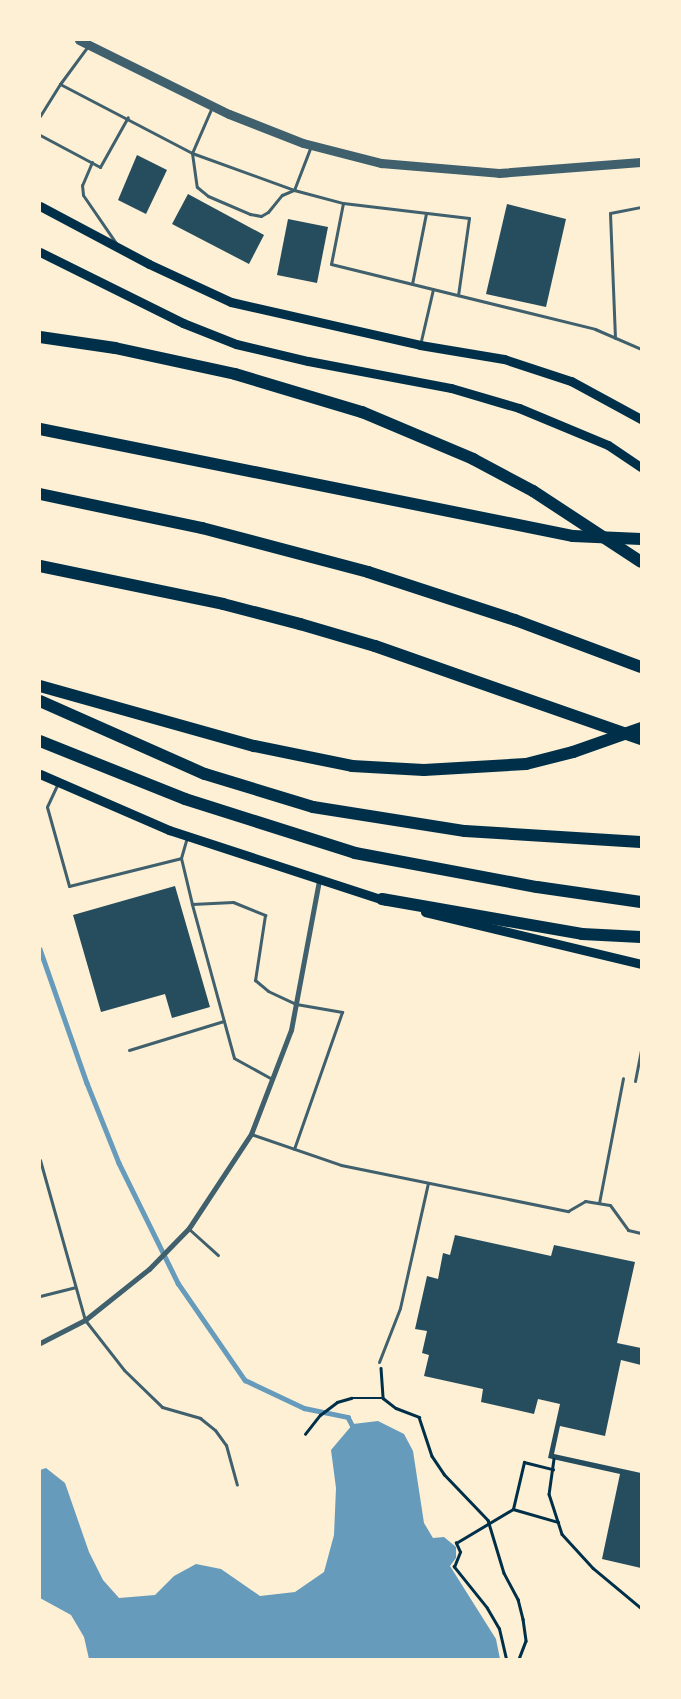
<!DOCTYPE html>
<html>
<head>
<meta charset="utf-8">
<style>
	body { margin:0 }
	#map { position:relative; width:681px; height:1699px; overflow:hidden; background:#fdf0d5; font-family:Cabin,sans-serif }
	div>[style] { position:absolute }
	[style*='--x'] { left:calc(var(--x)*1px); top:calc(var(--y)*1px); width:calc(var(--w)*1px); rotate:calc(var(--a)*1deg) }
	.water>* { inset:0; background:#669bbc }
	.stream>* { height:4.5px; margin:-2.25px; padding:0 2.25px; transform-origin:2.25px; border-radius:2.25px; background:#669bbc }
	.building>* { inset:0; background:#264d5e }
	.path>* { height:2.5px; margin:-1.25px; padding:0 1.25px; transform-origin:1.25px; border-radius:1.25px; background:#003049 }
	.service>* { height:3px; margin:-1.5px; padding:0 1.5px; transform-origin:1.5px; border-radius:1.5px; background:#3f606c }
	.minor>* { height:5px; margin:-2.5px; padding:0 2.5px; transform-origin:2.5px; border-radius:2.5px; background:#3f606c }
	.tertiary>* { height:9px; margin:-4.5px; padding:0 4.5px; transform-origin:4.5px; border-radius:4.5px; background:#3f606c }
	.secondary>* { height:9px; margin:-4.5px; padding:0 4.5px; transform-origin:4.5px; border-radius:4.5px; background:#003049 }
	.motorway>* { height:12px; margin:-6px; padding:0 6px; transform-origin:6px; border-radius:6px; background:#003049 }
	span { translate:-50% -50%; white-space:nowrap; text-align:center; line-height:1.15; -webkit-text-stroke:4.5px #fdf0d5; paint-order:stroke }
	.frame { position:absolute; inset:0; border:41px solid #fdf0d5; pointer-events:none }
</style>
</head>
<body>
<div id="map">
	<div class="water">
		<div style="clip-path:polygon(378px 1421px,404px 1434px,413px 1451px,424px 1523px,433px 1538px,444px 1537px,456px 1547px,456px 1558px,450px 1566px,496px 1639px,500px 1659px,89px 1659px,84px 1637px,71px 1615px,40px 1598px,40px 1470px,46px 1468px,65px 1483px,89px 1552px,103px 1580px,119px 1598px,155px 1595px,174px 1576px,196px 1564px,221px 1569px,260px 1596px,295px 1592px,324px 1572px,334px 1535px,336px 1488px,331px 1450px,353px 1424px)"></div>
	</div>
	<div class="stream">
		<div style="--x:40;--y:949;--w:142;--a:70.7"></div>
		<div style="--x:87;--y:1083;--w:86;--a:68.2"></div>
		<div style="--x:119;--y:1163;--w:134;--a:63.8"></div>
		<div style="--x:178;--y:1283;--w:118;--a:55.4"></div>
		<div style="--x:245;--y:1380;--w:65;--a:25.4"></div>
		<div style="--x:304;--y:1408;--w:45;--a:11.6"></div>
		<div style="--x:348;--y:1417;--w:13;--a:63"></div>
	</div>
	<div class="building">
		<div style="clip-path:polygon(137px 155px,167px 170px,146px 214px,118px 200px)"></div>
		<div style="clip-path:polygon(188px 194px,264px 235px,249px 264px,172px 224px)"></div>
		<div style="clip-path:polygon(507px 204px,566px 219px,546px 307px,486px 294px)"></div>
		<div style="clip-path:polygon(288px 219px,328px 227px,317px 283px,277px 275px)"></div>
		<div style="clip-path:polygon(175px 886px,210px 1007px,172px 1018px,165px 994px,101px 1012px,73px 915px)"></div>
		<div style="clip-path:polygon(455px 1235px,551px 1256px,554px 1245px,635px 1262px,617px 1343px,641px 1348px,641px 1365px,621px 1360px,605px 1436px,560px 1426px,554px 1454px,641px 1473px,641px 1568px,602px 1559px,620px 1474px,548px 1458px,560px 1404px,538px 1399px,534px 1414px,481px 1402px,483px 1389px,424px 1376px,429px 1355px,422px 1353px,427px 1331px,415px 1329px,427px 1276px,438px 1279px,443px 1253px,450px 1255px)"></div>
	</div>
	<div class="path">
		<div style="--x:381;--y:1368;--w:30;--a:86"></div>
		<div style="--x:383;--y:1398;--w:16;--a:38"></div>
		<div style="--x:396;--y:1408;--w:25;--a:21"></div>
		<div style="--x:419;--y:1417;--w:41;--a:71.6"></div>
		<div style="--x:432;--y:1456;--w:22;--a:56"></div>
		<div style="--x:444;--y:1474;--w:64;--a:46.3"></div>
		<div style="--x:488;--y:1520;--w:55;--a:73.2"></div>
		<div style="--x:504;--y:1573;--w:30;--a:62"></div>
		<div style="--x:518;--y:1599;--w:21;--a:76"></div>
		<div style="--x:523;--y:1619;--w:22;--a:82"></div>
		<div style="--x:526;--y:1641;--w:19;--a:111"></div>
		<div style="--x:305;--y:1434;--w:24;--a:-52"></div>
		<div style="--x:320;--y:1415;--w:21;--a:-37"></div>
		<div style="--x:337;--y:1402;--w:15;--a:-16"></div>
		<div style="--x:351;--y:1398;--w:32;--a:0"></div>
		<div style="--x:554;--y:1459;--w:35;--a:98"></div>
		<div style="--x:549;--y:1494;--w:42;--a:72"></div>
		<div style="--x:562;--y:1534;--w:46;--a:47.6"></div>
		<div style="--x:593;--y:1568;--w:62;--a:39.8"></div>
		<div style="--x:513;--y:1509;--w:47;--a:16.1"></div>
		<div style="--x:506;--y:1659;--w:31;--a:-103"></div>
		<div style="--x:499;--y:1629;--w:24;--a:-120"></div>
		<div style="--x:487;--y:1608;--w:53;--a:-128.8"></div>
		<div style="--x:454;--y:1567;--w:16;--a:-68"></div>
		<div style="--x:460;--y:1552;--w:10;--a:-114"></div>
		<div style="--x:456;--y:1543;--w:66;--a:-30.8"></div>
		<div style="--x:513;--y:1509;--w:48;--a:-76.8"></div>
		<div style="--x:524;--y:1462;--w:30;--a:14"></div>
	</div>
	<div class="service">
		<div style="--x:60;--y:84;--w:47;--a:-53.6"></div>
		<div style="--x:212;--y:107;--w:50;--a:113.5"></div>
		<div style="--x:192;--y:153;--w:34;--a:82"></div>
		<div style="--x:197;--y:187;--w:14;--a:39"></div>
		<div style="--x:208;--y:196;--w:46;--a:23.2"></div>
		<div style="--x:250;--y:214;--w:11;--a:10"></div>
		<div style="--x:261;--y:216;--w:8;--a:-30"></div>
		<div style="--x:268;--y:212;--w:22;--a:-51"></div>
		<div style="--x:282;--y:195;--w:13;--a:-23"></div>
		<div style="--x:294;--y:190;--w:47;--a:-68.9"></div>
		<div style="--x:40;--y:116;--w:38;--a:-58"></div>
		<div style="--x:60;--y:84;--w:149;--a:27.6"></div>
		<div style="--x:192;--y:153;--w:109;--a:19.9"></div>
		<div style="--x:294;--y:190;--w:51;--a:14.9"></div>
		<div style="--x:343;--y:203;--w:62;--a:101.1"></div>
		<div style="--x:331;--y:264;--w:272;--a:13.8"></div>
		<div style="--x:595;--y:329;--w:50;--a:23.5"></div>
		<div style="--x:40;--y:135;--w:68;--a:28.1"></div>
		<div style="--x:100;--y:167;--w:57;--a:-60.8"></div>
		<div style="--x:92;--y:162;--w:25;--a:113"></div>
		<div style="--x:82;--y:185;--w:10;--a:84"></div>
		<div style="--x:83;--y:195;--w:58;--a:55.5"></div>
		<div style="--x:343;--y:203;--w:127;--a:6.8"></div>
		<div style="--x:469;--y:218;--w:78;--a:98.1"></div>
		<div style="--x:412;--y:284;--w:72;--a:-78.8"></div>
		<div style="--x:615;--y:338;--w:125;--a:-92.3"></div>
		<div style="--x:610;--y:213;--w:32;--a:-11"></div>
		<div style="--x:420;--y:345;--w:57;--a:-76.9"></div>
		<div style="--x:58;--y:783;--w:26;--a:115"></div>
		<div style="--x:47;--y:807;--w:82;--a:74.4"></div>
		<div style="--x:69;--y:886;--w:115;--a:-14"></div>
		<div style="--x:181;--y:858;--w:22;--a:-74"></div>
		<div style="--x:181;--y:858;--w:47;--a:76.6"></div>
		<div style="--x:129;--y:1050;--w:99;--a:-17"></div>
		<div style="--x:272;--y:1079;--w:43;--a:-151.1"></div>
		<div style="--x:234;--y:1058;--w:160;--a:-105.3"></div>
		<div style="--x:192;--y:904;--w:41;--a:-2.8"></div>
		<div style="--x:233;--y:902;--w:35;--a:22"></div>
		<div style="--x:265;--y:915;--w:66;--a:98.7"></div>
		<div style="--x:255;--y:980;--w:17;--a:40"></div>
		<div style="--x:268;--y:991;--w:31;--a:25"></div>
		<div style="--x:296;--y:1004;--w:47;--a:9.9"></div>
		<div style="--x:342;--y:1012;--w:145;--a:109.3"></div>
		<div style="--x:635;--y:1081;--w:32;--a:-79"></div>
		<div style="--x:251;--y:1134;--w:95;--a:19"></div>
		<div style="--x:341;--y:1165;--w:232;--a:11.5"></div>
		<div style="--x:568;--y:1211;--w:20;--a:-30"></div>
		<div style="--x:585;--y:1201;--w:25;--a:9"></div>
		<div style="--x:610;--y:1205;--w:31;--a:54"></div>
		<div style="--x:628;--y:1230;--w:13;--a:13"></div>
		<div style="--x:40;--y:1160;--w:166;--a:74.3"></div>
		<div style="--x:85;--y:1320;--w:63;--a:52"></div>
		<div style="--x:124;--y:1370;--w:53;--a:44.2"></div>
		<div style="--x:162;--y:1407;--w:40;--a:16"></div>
		<div style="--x:200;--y:1418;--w:19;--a:39"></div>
		<div style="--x:215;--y:1430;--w:19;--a:54"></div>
		<div style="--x:226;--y:1445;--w:41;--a:74.6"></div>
		<div style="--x:599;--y:1203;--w:127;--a:-79.1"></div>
		<div style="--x:189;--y:1229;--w:39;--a:42"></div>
		<div style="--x:40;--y:1296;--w:36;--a:-14"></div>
		<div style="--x:379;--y:1362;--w:58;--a:-68.7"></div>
		<div style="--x:400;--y:1308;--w:128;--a:-77.4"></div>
	</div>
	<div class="minor">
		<div style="--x:40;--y:1343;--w:51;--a:-27.1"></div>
		<div style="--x:85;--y:1320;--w:82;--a:-38.6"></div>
		<div style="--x:149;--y:1269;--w:57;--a:-45.7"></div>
		<div style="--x:189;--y:1228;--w:113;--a:-56.6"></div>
		<div style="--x:251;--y:1134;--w:111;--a:-69"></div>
		<div style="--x:291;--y:1030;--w:153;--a:-79.4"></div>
	</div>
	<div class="tertiary">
		<div style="--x:79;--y:40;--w:167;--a:26.3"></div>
		<div style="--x:229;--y:114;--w:79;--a:21.4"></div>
		<div style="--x:303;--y:143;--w:81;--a:14.4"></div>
		<div style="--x:381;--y:163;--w:118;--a:4.8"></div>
		<div style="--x:499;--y:173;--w:142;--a:-4.4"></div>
	</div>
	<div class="secondary">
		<div style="--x:40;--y:206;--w:123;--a:28"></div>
		<div style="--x:149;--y:264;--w:90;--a:24.9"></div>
		<div style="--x:231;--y:302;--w:194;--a:12.8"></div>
		<div style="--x:420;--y:345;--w:85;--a:9.5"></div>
		<div style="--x:504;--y:359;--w:71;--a:18.2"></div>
		<div style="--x:571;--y:381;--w:80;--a:28.5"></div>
		<div style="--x:40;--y:252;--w:160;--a:26.4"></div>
		<div style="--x:183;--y:323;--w:57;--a:21.6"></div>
		<div style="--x:236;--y:344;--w:74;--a:13.3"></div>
		<div style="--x:308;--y:361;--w:146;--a:10.7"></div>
		<div style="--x:451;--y:388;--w:71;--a:16.4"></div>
		<div style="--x:519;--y:408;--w:96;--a:22.6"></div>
		<div style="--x:608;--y:445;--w:40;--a:34"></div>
		<div style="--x:40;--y:774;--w:141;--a:23.5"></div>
		<div style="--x:169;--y:830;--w:228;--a:18.1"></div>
		<div style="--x:425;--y:912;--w:222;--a:13.5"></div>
	</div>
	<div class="motorway">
		<div style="--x:40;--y:337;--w:76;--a:8.3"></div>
		<div style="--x:115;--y:348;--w:123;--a:12.2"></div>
		<div style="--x:235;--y:374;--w:133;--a:16.7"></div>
		<div style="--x:362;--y:412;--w:121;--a:22.9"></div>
		<div style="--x:473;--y:459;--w:68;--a:28.1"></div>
		<div style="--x:533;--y:491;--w:129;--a:33.3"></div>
		<div style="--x:40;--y:429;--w:544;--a:11.35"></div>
		<div style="--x:573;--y:536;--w:68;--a:2.5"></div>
		<div style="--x:40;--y:494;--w:166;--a:11.9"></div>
		<div style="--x:202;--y:528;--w:172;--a:14.8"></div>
		<div style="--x:368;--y:572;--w:155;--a:18.1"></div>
		<div style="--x:515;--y:620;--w:134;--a:20.5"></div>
		<div style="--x:40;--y:566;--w:187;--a:11.7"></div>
		<div style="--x:223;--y:604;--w:80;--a:14.6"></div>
		<div style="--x:300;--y:624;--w:78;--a:16.3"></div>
		<div style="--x:375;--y:646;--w:282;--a:19.3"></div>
		<div style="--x:40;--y:686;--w:222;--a:15.7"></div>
		<div style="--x:254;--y:746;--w:100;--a:11.5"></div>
		<div style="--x:352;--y:766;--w:72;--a:3.2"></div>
		<div style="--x:424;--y:770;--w:102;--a:-3.4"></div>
		<div style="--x:526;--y:764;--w:49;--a:-14.3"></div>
		<div style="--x:573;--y:752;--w:72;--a:-19.4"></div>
		<div style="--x:40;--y:701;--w:180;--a:23.9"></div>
		<div style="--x:205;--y:774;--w:113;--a:17"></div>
		<div style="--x:313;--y:807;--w:154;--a:9"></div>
		<div style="--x:465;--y:831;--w:176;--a:3.6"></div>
		<div style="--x:40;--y:741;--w:156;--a:21.8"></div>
		<div style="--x:185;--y:799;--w:178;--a:17.6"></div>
		<div style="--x:355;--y:853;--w:185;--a:10.6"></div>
		<div style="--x:537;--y:887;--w:105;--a:8.2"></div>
		<div style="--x:382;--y:899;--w:203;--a:9.9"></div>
		<div style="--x:582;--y:934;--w:59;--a:2.9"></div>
	</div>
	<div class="frame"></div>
</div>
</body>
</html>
